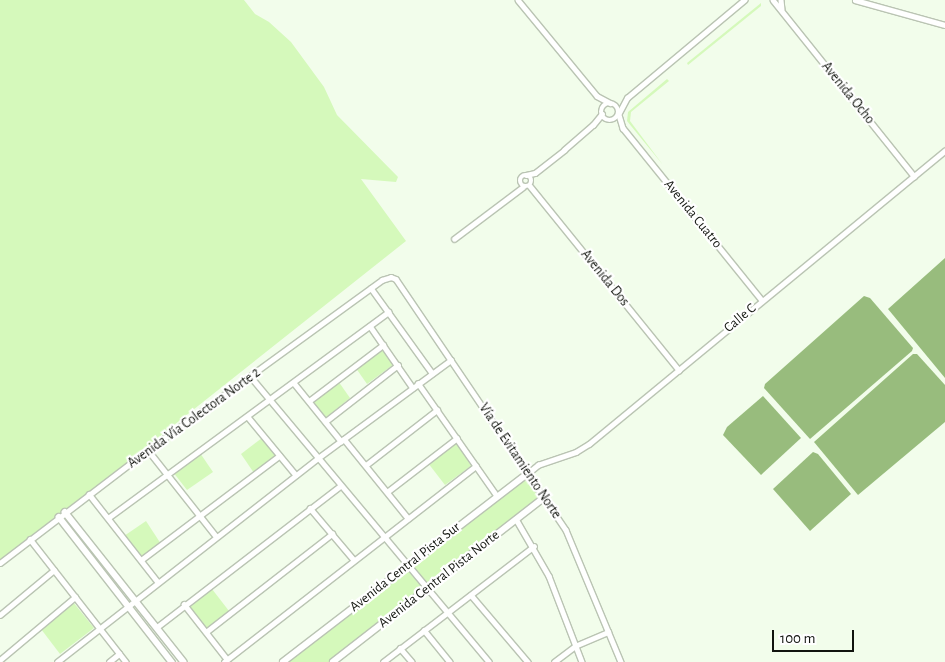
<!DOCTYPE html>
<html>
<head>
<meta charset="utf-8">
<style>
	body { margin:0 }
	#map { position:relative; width:945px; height:662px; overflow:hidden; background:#f2fdeb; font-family:"Alegreya Sans",sans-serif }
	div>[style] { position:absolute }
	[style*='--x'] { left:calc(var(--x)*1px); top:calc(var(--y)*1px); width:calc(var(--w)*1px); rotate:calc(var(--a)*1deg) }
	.green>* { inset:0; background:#d5f9bb }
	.water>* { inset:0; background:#98bc7d }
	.roads { filter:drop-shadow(1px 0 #bac4b3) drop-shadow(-1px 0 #bac4b3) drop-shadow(0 1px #bac4b3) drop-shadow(0 -1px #bac4b3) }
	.minor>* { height:4.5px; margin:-2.25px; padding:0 2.25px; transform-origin:2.25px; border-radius:2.25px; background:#fff }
	.minor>.ring { margin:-2.25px; padding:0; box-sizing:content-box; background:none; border:4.5px solid #fff; border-radius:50% }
	.tertiary>* { height:5.5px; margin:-2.75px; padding:0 2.75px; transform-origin:2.75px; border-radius:2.75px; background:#fff }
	span { translate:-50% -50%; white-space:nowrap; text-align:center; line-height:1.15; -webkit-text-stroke:4.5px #fff; paint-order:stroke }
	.street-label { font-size:14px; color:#11140e }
	.scale { position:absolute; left:772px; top:630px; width:82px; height:22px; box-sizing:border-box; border:2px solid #11140e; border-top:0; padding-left:6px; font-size:15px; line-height:18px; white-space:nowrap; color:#11140e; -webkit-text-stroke:4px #fff; paint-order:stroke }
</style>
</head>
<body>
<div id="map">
	<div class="green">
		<div style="clip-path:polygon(0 0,244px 0,255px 14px,269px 22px,291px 42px,324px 87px,337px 115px,398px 177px,396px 182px,361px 179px,406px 241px,0 563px)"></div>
		<div style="clip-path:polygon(761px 3px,761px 6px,688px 65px,687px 63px)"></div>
		<div style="clip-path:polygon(667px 79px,669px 81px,631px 112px,630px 121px,663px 165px,627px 121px,628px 112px)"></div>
		<div style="clip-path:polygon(384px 342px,397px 362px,367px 384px,353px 364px)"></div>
		<div style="clip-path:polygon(336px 378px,350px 398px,324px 419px,309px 399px)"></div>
		<div style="clip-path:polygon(262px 438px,277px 456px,254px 473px,241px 454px)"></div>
		<div style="clip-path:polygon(454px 442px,458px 443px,471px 466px,445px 485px,428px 463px)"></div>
		<div style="clip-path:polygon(200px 453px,213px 472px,187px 490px,173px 472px)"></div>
		<div style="clip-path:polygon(523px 479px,531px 480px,540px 493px,539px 499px,431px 583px,425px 582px,413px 570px,414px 563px)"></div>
		<div style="clip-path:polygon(146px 521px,161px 544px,142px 558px,124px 536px)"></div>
		<div style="clip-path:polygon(404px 571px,409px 572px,421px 586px,419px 591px,330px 662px,287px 662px)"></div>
		<div style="clip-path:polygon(212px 589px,229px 611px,207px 629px,190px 607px)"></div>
		<div style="clip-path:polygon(73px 602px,94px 628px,60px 654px,41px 629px)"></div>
	</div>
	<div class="water">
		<div style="clip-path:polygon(945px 258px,945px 378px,888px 309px)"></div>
		<div style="clip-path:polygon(864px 296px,870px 298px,913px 348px,912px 351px,810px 439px,764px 388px,765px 384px)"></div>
		<div style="clip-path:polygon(913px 354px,917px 354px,945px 385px,945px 422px,858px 495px,814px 442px)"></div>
		<div style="clip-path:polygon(763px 396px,801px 438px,761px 475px,723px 435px,727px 427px)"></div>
		<div style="clip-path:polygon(813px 452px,818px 454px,851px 494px,810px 531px,773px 489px)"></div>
	</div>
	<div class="roads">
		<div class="minor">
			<div style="--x:518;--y:0;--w:124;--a:50.5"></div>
			<div style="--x:597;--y:96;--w:15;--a:28"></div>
			<div style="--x:773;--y:0;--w:226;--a:51.3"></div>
			<div style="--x:781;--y:0;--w:9;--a:84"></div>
			<div style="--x:855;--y:0;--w:93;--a:15.5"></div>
			<div class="ring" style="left:601px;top:103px;width:13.5px;height:13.5px"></div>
			<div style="--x:619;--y:113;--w:17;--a:-62"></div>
			<div style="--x:627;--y:98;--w:153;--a:-39.9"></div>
			<div style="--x:619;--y:115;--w:14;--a:73"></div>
			<div style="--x:623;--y:128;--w:221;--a:51.1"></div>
			<div class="ring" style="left:520px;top:175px;width:7.5px;height:7.5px"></div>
			<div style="--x:526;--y:175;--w:9;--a:-13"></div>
			<div style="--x:535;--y:173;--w:37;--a:-38"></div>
			<div style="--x:564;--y:150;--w:38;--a:-41"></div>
			<div style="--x:593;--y:125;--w:14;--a:-51"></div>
			<div style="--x:530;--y:186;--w:237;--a:51"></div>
			<div style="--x:454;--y:239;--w:86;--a:-37"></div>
			<div style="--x:371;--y:288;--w:105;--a:54.3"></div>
			<div style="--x:370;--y:326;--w:75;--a:55.3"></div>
			<div style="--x:251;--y:377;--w:371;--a:50.1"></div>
			<div style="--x:294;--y:383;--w:75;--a:51"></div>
			<div style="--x:418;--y:383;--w:138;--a:55"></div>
			<div style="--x:309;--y:401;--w:93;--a:-37.1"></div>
			<div style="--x:248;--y:417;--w:75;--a:50.4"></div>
			<div style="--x:326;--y:421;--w:91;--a:-37.9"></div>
			<div style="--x:344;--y:439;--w:102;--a:51"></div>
			<div style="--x:148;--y:450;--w:110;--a:51.7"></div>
			<div style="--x:366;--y:465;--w:90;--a:-37.8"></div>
			<div style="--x:528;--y:473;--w:13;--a:-39"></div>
			<div style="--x:538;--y:465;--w:40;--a:-18.9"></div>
			<div style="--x:576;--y:452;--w:15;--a:-32"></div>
			<div style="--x:589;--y:444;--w:461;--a:-39.5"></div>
			<div style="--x:387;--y:492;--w:88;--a:-37.6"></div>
			<div style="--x:89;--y:494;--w:112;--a:51.9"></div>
			<div style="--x:310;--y:508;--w:68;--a:49.8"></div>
			<div style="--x:108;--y:518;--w:348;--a:-36.3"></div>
			<div style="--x:516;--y:519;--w:66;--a:59.9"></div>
			<div style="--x:549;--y:576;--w:92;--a:69"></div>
			<div style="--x:30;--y:539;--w:156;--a:52"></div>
			<div style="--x:141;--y:560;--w:173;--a:-37"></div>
			<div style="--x:0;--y:563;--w:186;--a:-37.4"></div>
			<div style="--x:148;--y:450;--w:289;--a:-36"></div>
			<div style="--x:382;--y:280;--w:9;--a:-18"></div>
			<div style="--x:391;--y:277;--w:5;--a:22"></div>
			<div style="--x:396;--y:279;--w:303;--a:55.9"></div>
			<div style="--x:566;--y:530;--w:143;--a:67.4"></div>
			<div style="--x:471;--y:595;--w:88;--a:49.6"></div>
			<div style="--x:184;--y:604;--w:70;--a:52"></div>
			<div style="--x:0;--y:615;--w:70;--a:-39.8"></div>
			<div style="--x:157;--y:627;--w:231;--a:-37.6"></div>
			<div style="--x:424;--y:630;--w:41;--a:50.9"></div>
			<div style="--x:206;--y:632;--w:160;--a:-37.9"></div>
			<div style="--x:400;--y:648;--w:18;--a:49"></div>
			<div style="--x:0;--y:660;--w:98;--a:-40"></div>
			<div style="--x:57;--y:662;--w:331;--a:-38"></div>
			<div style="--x:318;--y:458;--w:165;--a:-36.4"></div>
			<div style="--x:109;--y:662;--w:13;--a:-39"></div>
			<div style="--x:224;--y:662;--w:319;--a:-37.9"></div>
			<div style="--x:383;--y:662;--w:190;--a:-37.5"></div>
			<div style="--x:554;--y:662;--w:26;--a:-37"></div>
			<div style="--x:575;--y:646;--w:36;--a:-23"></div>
		</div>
		<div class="tertiary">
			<div style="--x:65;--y:512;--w:191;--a:51.6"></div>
			<div style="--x:59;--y:517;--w:184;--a:52.1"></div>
			<div style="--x:283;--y:662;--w:309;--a:-37.6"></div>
			<div style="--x:333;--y:662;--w:269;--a:-37.9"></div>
		</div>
	</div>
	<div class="street-label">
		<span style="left:848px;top:93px;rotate:51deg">Avenida Ocho</span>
		<span style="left:693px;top:214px;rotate:51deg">Avenida Cuatro</span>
		<span style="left:605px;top:278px;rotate:51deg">Avenida Dos</span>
		<span style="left:740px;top:318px;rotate:-40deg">Calle C</span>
		<span style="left:194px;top:418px;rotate:-36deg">Avenida Vía Colectora Norte 2</span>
		<span style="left:520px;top:461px;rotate:56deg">Vía de Evitamiento Norte</span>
		<span style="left:405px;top:567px;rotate:-38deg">Avenida Central Pista Sur</span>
		<span style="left:439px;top:579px;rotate:-38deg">Avenida Central Pista Norte</span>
	</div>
	<div class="scale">100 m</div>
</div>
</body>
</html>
